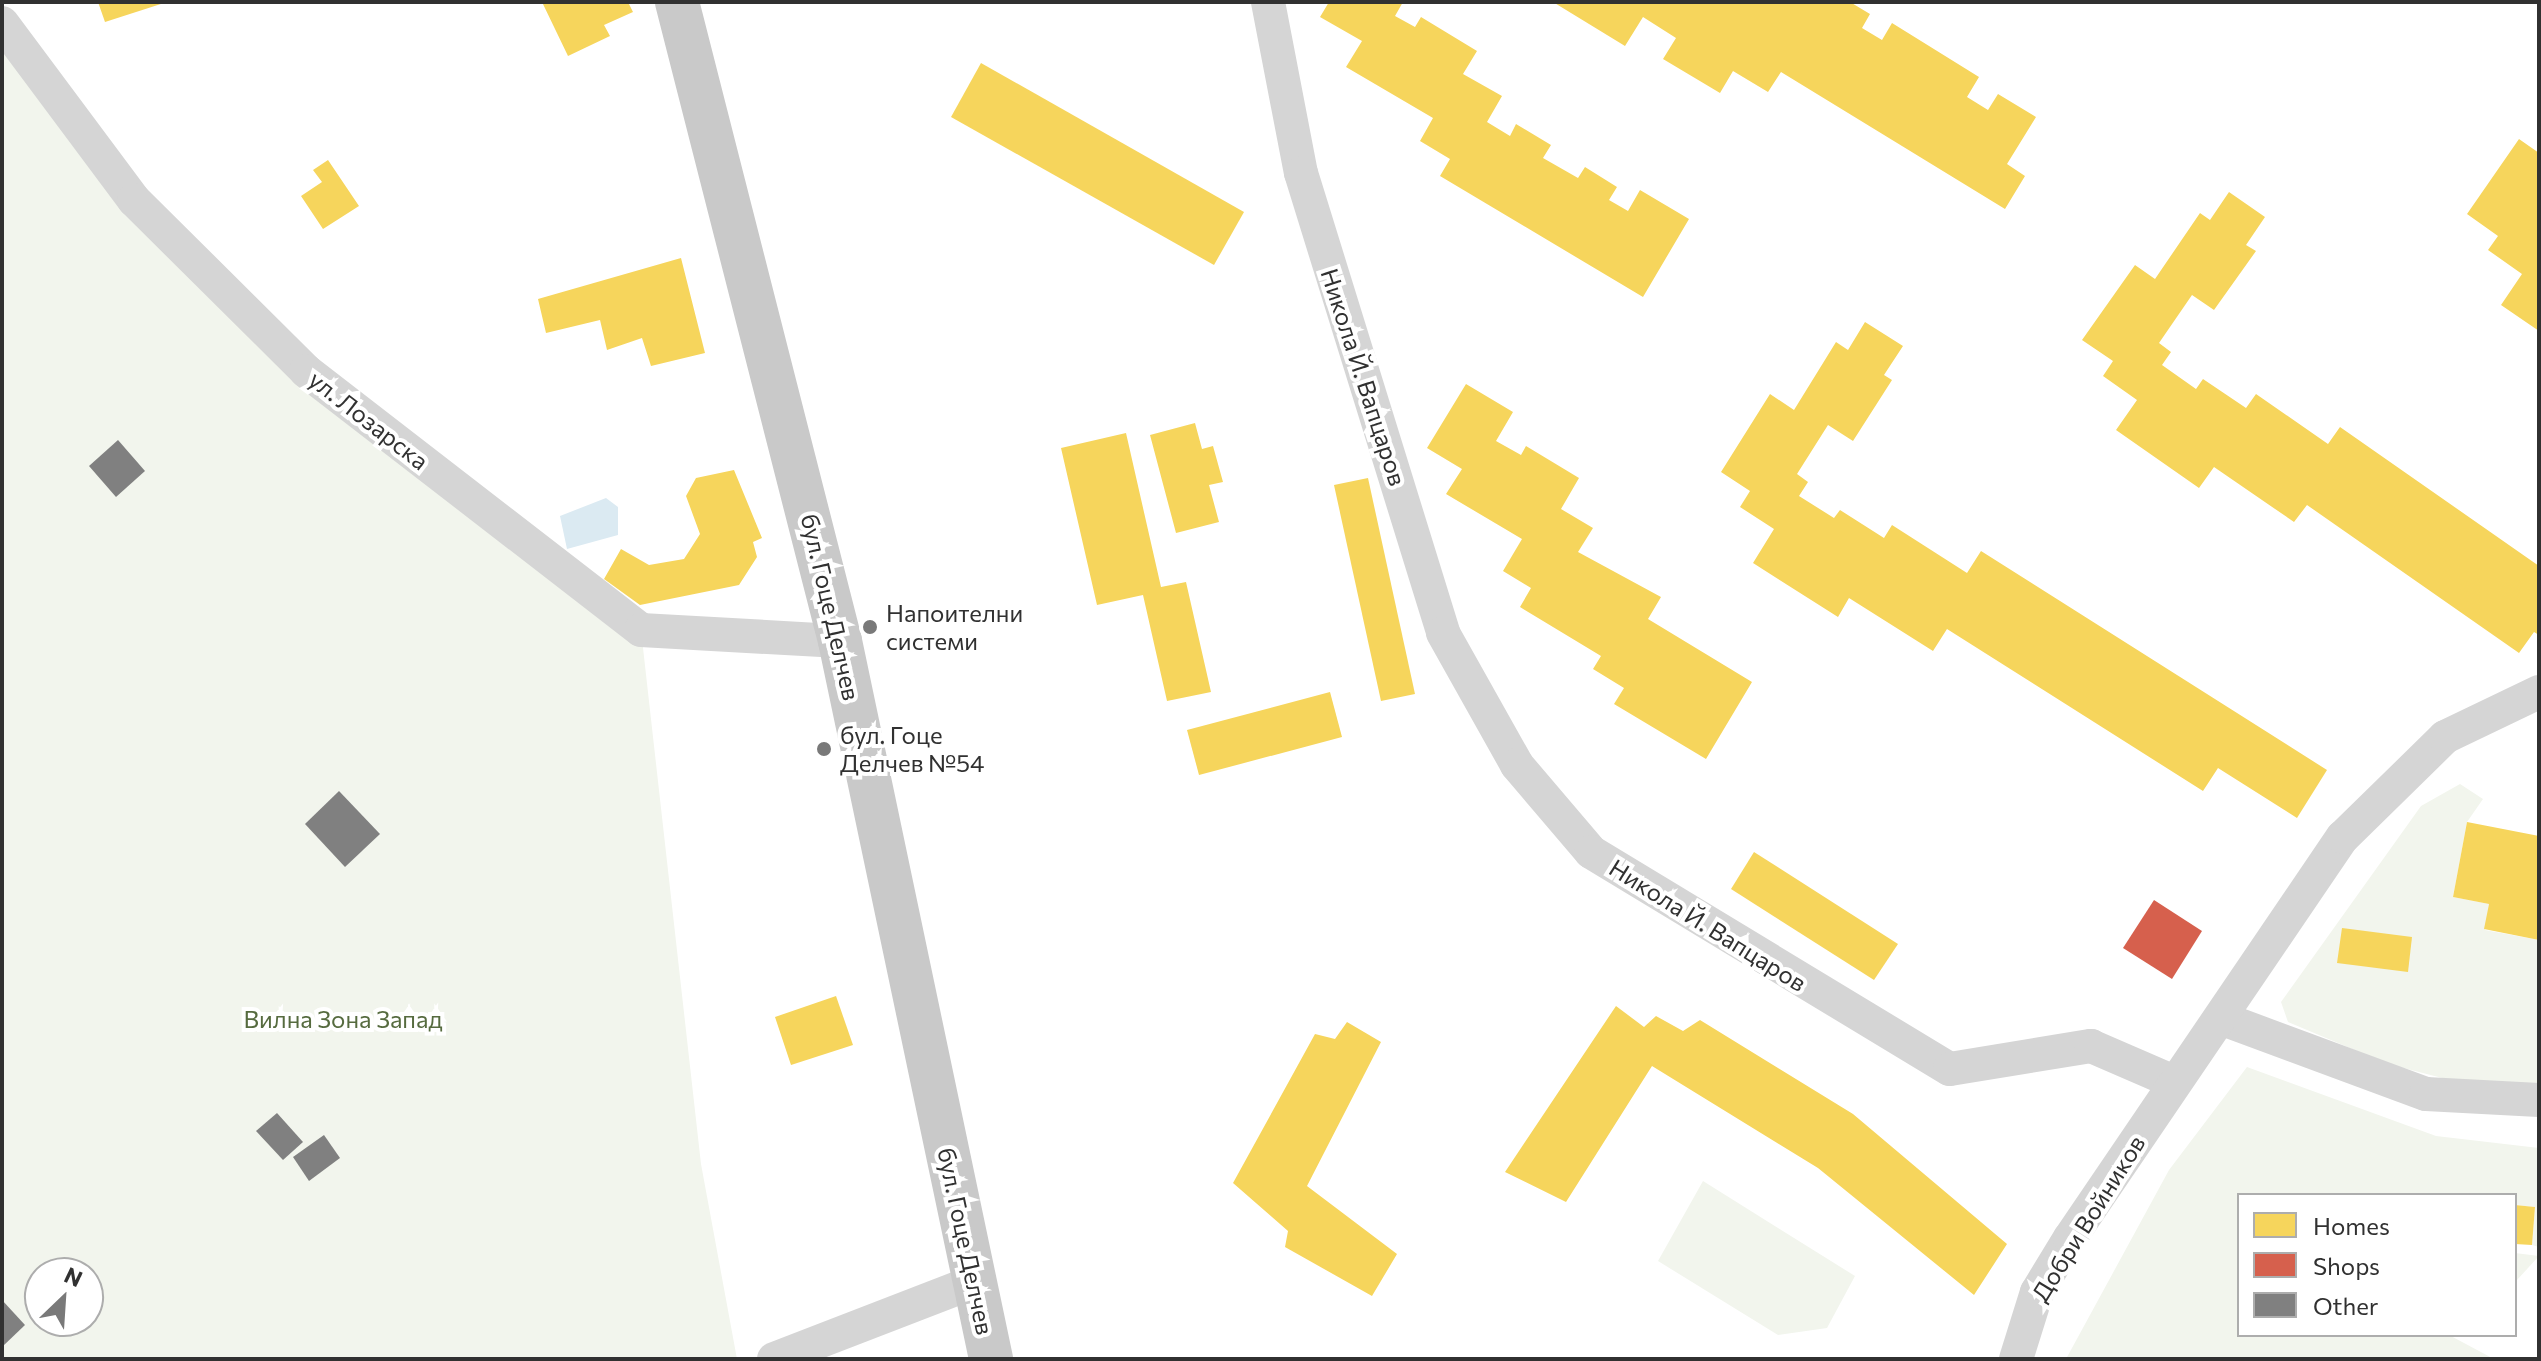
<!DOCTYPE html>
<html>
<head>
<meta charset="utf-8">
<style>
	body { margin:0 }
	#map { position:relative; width:2541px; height:1361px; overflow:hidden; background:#fff; font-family:Commissioner,sans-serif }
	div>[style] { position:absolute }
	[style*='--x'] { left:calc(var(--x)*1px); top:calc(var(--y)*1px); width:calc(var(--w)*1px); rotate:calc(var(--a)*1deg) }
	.green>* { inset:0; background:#f2f5ed }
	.water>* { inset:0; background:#dbeaf2 }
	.homes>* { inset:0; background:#f6d55c }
	.shops>* { inset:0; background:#d6604d }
	.building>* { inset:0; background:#808080 }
	.minor>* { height:34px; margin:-17px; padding:0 17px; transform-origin:17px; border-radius:17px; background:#d5d5d5 }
	.major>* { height:44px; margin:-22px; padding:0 22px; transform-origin:22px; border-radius:22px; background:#c9c9c9 }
	.dots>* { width:22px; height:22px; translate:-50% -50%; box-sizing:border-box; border:4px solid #fff; border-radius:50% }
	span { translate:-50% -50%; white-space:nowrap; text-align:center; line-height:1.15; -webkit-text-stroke:8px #fff; paint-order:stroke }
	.street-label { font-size:24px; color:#313131 }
	.poi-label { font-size:24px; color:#313131 }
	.left { translate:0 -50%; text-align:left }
	.park-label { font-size:24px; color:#566b3f }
	.frame { position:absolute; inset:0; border:4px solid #313131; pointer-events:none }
	.legend { position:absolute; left:2237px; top:1193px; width:280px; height:144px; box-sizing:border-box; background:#fff; border:2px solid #adadad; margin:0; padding:10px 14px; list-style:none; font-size:24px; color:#313131 }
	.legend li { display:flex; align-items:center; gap:16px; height:40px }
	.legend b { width:40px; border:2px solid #adadad }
	.north { position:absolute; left:24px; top:1257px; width:80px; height:80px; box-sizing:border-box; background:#fff; border:2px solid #adadad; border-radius:50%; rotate:25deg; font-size:22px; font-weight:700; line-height:32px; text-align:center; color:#313131 }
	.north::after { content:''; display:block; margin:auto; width:28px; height:36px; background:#797979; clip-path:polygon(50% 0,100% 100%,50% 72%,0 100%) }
</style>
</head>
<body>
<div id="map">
	<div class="green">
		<div style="clip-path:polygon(evenodd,2px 33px,306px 371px,641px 630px,701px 1164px,737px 1359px,2px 1359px,2px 33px,40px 1273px,88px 1273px,88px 1321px,40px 1321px,40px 1273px)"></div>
		<div style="clip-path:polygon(2460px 784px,2483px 799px,2467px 822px,2453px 897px,2489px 904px,2485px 930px,2539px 940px,2539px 1086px,2450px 1080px,2388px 1064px,2288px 1022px,2281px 1002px,2421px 806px)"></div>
		<div style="clip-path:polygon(2247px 1067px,2436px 1136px,2539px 1148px,2539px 1247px,2532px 1245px,2535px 1207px,2515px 1205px,2515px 1195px,2239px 1195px,2239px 1335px,2449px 1335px,2494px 1359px,2066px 1359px,2169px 1170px)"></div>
		<div style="clip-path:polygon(1703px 1181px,1855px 1276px,1827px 1328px,1778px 1335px,1658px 1261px)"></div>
		<div style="clip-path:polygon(2515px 1253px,2539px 1256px,2517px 1280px,2515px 1280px)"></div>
	</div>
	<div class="water">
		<div style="clip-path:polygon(606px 498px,618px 507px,618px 535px,567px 549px,560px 516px)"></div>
	</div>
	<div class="homes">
		<div style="clip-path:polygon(98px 2px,164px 2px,164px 3px,105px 22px)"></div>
		<div style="clip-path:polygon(542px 2px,628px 2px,633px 12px,604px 25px,610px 36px,568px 56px)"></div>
		<div style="clip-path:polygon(1329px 2px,1403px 2px,1395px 16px,1415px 27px,1421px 17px,1477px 51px,1463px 74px,1502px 96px,1487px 122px,1510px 136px,1516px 124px,1551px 145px,1543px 158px,1578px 178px,1585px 167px,1617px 187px,1609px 200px,1628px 211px,1640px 190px,1689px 219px,1643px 297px,1440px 176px,1450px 159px,1420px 141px,1433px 118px,1346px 67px,1362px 41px,1320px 17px)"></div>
		<div style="clip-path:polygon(1553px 2px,1850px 2px,1870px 14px,1862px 28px,1882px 40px,1892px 23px,1979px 77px,1967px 97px,1988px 110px,1998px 94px,2036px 117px,2007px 164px,2025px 176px,2005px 209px,1781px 72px,1768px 92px,1733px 71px,1720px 93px,1663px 59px,1676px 38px,1643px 17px,1625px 46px)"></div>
		<div style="clip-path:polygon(981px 63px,1244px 212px,1214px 265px,951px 117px)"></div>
		<div style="clip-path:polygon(2519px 139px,2539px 153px,2539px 331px,2501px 305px,2522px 274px,2488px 250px,2498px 236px,2467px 214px)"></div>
		<div style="clip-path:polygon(328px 160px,359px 206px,323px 229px,301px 196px,322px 182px,313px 170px)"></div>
		<div style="clip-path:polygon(2229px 192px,2265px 217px,2246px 245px,2256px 251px,2214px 310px,2192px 295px,2159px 343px,2171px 352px,2162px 365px,2196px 389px,2203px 379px,2246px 408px,2256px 394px,2328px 444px,2340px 427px,2539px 566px,2539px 635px,2534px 632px,2519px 653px,2307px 505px,2294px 522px,2214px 467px,2199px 488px,2116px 430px,2137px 400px,2103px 376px,2113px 361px,2082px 340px,2135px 265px,2155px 279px,2200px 213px,2210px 220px)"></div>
		<div style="clip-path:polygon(681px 258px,705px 353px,651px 366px,642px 338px,607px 350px,600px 320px,546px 333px,538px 299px)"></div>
		<div style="clip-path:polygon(1865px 322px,1903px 346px,1884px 375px,1892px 380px,1853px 441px,1828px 425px,1797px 474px,1808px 482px,1799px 496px,1834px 518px,1840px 510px,1884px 538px,1892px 525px,1967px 573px,1981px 551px,2327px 770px,2297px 818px,2218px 768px,2203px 791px,1947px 629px,1933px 651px,1849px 598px,1838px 617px,1753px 563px,1774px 529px,1740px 507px,1750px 491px,1721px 472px,1770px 394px,1794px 410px,1836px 342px,1848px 350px)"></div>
		<div style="clip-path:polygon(1466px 384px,1513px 412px,1496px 441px,1521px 455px,1526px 446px,1579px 478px,1561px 509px,1593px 528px,1578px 552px,1661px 597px,1648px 619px,1752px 682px,1706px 759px,1614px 704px,1624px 688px,1593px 669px,1601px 656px,1520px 607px,1531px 588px,1503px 571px,1522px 539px,1446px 494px,1462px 469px,1427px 448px)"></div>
		<div style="clip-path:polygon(1195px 423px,1202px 449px,1213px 446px,1223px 482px,1209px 485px,1219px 522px,1176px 533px,1150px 435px)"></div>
		<div style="clip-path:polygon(1126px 433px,1161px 587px,1186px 582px,1211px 692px,1167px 701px,1143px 595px,1097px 605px,1061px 448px)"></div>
		<div style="clip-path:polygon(734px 470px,762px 538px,753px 542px,757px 557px,739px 585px,640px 605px,604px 579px,621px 549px,649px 565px,684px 559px,700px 534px,686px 496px,696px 478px)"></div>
		<div style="clip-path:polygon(1368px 478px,1415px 694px,1381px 701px,1334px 485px)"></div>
		<div style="clip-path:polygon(1330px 692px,1342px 737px,1199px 775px,1187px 730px)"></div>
		<div style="clip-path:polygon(2467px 822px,2539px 836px,2539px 940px,2484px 929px,2489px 904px,2453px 897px)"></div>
		<div style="clip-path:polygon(1754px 852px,1898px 944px,1874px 980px,1731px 889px)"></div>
		<div style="clip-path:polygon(2342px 928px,2412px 937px,2408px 972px,2337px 963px)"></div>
		<div style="clip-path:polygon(836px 996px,853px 1045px,791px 1065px,775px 1017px)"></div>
		<div style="clip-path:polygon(1616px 1006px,1644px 1027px,1656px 1016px,1683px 1031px,1700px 1020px,1853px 1114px,2007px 1244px,1974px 1295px,1818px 1168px,1652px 1066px,1566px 1202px,1505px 1172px)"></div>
		<div style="clip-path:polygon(1347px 1022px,1381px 1042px,1307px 1186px,1397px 1254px,1372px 1296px,1285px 1247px,1288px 1231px,1233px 1183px,1315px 1034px,1335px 1039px)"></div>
		<div style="clip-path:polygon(2515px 1205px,2535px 1207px,2532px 1245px,2515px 1244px)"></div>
	</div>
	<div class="shops">
		<div style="clip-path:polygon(2154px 900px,2202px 931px,2172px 979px,2123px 948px)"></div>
	</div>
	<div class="building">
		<div style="clip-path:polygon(118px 440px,145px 471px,116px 497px,89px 466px)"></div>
		<div style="clip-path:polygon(339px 791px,380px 834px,345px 867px,305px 824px)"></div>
		<div style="clip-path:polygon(277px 1113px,303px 1142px,283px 1160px,256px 1131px)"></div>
		<div style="clip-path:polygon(324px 1135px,340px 1158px,309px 1181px,293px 1157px)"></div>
		<div style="clip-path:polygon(2px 1300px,25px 1325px,2px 1347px)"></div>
	</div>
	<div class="minor">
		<div style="--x:1268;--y:2;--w:174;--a:79.1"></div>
		<div style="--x:1301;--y:173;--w:481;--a:72.8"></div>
		<div style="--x:1443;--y:633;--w:151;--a:60.7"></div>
		<div style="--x:1517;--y:765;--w:114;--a:49.6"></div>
		<div style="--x:1591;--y:852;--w:419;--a:31.2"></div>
		<div style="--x:1950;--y:1069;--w:143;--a:-9.3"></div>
		<div style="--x:2091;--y:1046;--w:90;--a:23.4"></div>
		<div style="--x:2;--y:23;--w:221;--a:53.3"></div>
		<div style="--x:134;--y:200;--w:243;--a:44.8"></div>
		<div style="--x:306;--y:371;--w:423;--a:37.7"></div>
		<div style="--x:641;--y:630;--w:199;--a:3.2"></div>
		<div style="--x:2223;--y:1019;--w:216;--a:20.3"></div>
		<div style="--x:2426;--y:1094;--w:113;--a:3"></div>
		<div style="--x:774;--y:1359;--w:217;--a:-21.1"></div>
		<div style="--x:2016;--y:1359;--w:70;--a:-72.6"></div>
		<div style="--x:2037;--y:1292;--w:63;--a:-58.6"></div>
		<div style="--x:2070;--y:1238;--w:485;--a:-55.8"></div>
		<div style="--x:2343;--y:837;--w:143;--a:-44.4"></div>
		<div style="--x:2445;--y:737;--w:104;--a:-25.6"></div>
	</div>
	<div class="major">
		<div style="--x:677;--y:2;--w:659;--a:75.69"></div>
		<div style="--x:840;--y:641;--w:734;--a:78.12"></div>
	</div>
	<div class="dots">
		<div style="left:870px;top:627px;background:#797979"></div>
		<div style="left:824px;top:749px;background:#797979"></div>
	</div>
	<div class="street-label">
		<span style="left:1364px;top:377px;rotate:72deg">Никола Й. Вапцаров</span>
		<span style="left:369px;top:420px;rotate:38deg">ул. Лозарска</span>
		<span style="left:831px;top:607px;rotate:77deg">бул. Гоце Делчев</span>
		<span style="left:1708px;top:925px;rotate:32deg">Никола Й. Вапцаров</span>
		<span style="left:2088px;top:1218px;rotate:-58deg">Добри Войников</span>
		<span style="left:966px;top:1241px;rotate:78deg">бул. Гоце Делчев</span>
	</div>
	<div class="poi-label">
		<span class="left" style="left:886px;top:627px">Напоителни<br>системи</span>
		<span class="left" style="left:840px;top:749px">бул. Гоце<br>Делчев №54</span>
	</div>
	<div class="park-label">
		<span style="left:343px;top:1019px">Вилна Зона Запад</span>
	</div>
	<div class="frame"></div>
	<ul class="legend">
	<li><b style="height:22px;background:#f6d55c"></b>Homes</li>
	<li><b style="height:22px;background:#d6604d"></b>Shops</li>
	<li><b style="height:22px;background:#808080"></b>Other</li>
	</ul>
	<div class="north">N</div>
</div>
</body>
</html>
